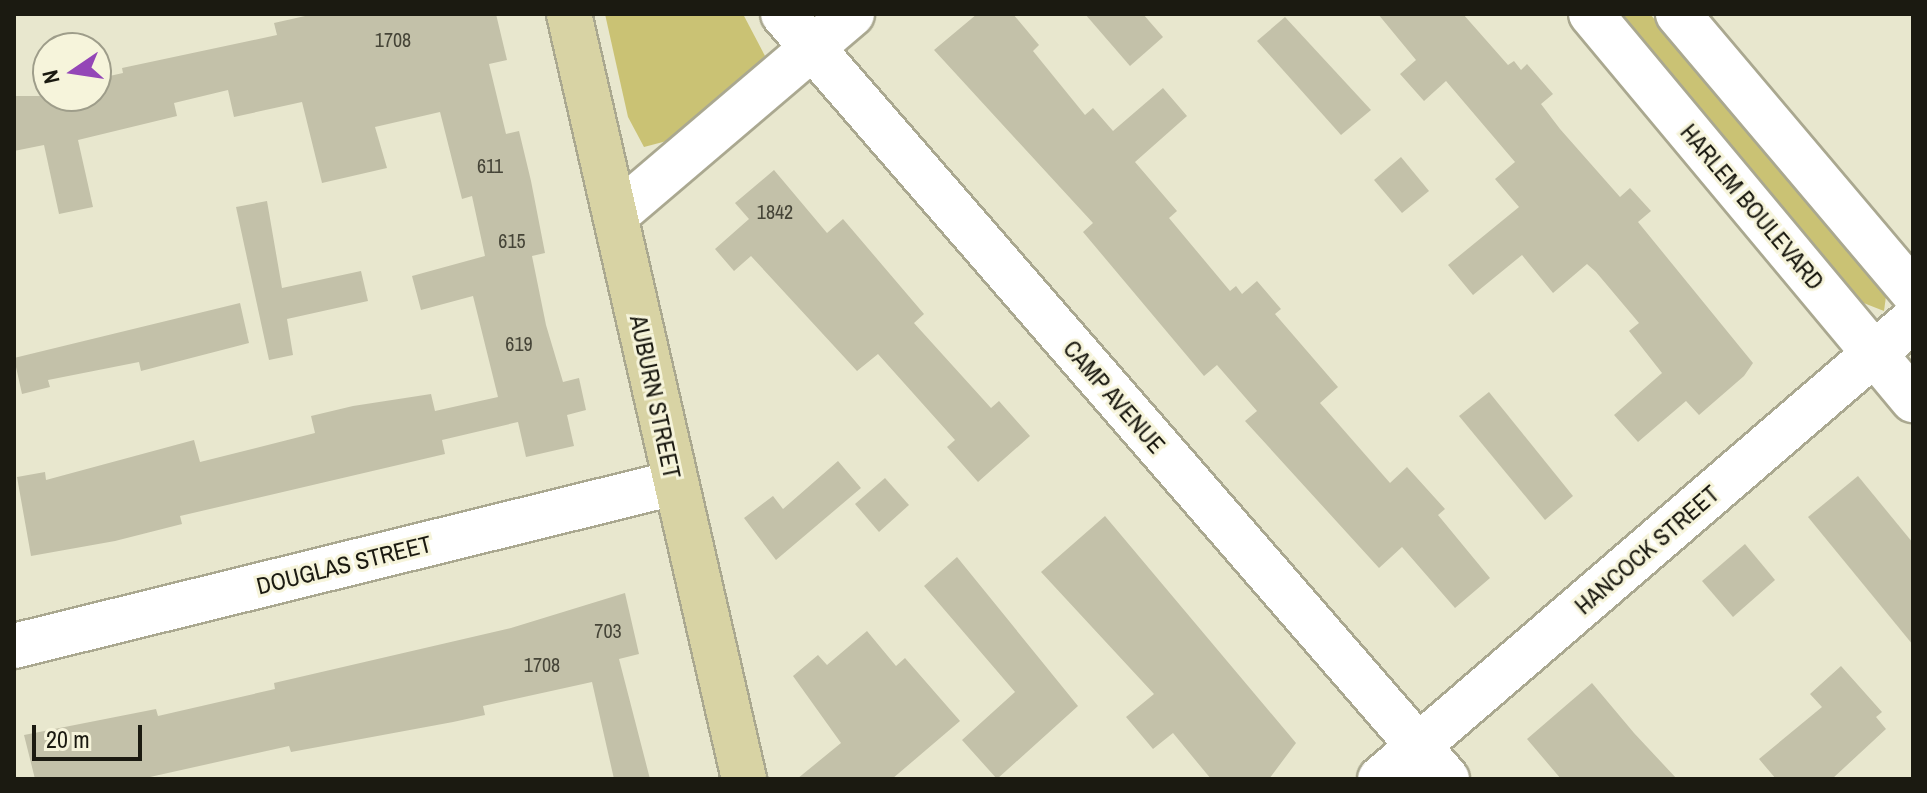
<!DOCTYPE html>
<html>
<head>
<meta charset="utf-8">
<style>
	body { margin:0 }
	#map { position:relative; width:1927px; height:793px; overflow:hidden; background:#e8e7ce; font-family:"Archivo Narrow",sans-serif }
	div>[style] { position:absolute }
	[style*='--x'] { left:calc(var(--x)*1px); top:calc(var(--y)*1px); width:calc(var(--w)*1px); rotate:calc(var(--a)*1deg) }
	.green>* { inset:0; background:#cac274 }
	.building>* { inset:0; background:#c3c1a9 }
	.roads { filter:drop-shadow(2px 0 #aaa890) drop-shadow(-2px 0 #aaa890) drop-shadow(0 2px #aaa890) drop-shadow(0 -2px #aaa890) }
	.minor>* { height:44px; margin:-22px; padding:0 22px; transform-origin:22px; border-radius:22px; background:#fff }
	.major>* { height:44px; margin:-22px; padding:0 22px; transform-origin:22px; border-radius:22px; background:#d8d3a4 }
	span { translate:-50% -50%; white-space:nowrap; text-align:center; line-height:1.15; -webkit-text-stroke:6px #f6f4db; paint-order:stroke }
	.number-label { font-size:20px; color:#454437 }
	.number-label span { -webkit-text-stroke-width:0 }
	.street-label { font-size:24px; color:#1b1a11 }
	.frame { position:absolute; inset:0; border:16px solid #1b1a11; pointer-events:none }
	.north { position:absolute; left:32px; top:32px; width:80px; height:80px; box-sizing:border-box; background:#f6f4db; border:2px solid #9e9d8a; border-radius:50%; rotate:257deg; font-size:22px; font-weight:700; line-height:32px; text-align:center; color:#1b1a11 }
	.north::after { content:''; display:block; margin:auto; width:28px; height:36px; background:#9446b7; clip-path:polygon(50% 0,100% 100%,50% 72%,0 100%) }
	.scale { position:absolute; left:32px; top:725px; width:110px; height:36px; box-sizing:border-box; border:4px solid #1b1a11; border-top:0; padding-left:10px; font-size:24px; line-height:28px; white-space:nowrap; color:#1b1a11; -webkit-text-stroke:6px #f6f4db; paint-order:stroke }
</style>
</head>
<body>
<div id="map">
	<div class="green">
		<div style="clip-path:polygon(605px 14px,743px 14px,765px 56px,678px 138px,644px 147px,628px 117px)"></div>
		<div style="clip-path:polygon(1612px 14px,1650px 14px,1887px 289px,1884px 311px,1861px 302px)"></div>
	</div>
	<div class="building">
		<div style="clip-path:polygon(314px 14px,496px 14px,507px 60px,489px 64px,506px 134px,519px 131px,531px 181px,545px 253px,532px 256px,546px 325px,563px 382px,579px 378px,586px 410px,567px 415px,574px 446px,526px 457px,518px 422px,442px 440px,445px 454px,180px 516px,182px 524px,115px 541px,31px 556px,17px 477px,45px 472px,46px 480px,194px 440px,200px 462px,315px 433px,311px 416px,353px 406px,431px 394px,435px 411px,498px 397px,473px 296px,421px 310px,412px 276px,485px 256px,472px 196px,462px 199px,440px 112px,375px 127px,387px 168px,322px 183px,302px 102px,234px 117px,228px 90px,174px 103px,177px 116px,78px 140px,93px 207px,59px 214px,44px 145px,14px 151px,14px 96px,96px 96px,96px 79px,123px 73px,122px 68px,277px 35px,274px 23px)"></div>
		<div style="clip-path:polygon(977px 14px,1013px 14px,1039px 45px,1033px 51px,1085px 115px,1093px 108px,1113px 131px,1163px 88px,1187px 116px,1135px 162px,1177px 211px,1169px 218px,1230px 291px,1236px 286px,1242px 294px,1257px 281px,1281px 309px,1275px 314px,1338px 387px,1320px 403px,1390px 483px,1407px 467px,1445px 509px,1438px 515px,1490px 578px,1455px 608px,1402px 547px,1379px 568px,1245px 421px,1257px 411px,1217px 365px,1204px 376px,1083px 232px,1093px 223px,934px 50px)"></div>
		<div style="clip-path:polygon(1085px 14px,1143px 14px,1163px 37px,1130px 66px)"></div>
		<div style="clip-path:polygon(1378px 14px,1463px 14px,1508px 65px,1514px 61px,1521px 70px,1527px 64px,1553px 94px,1541px 104px,1560px 129px,1620px 197px,1630px 188px,1651px 211px,1638px 222px,1753px 363px,1744px 376px,1699px 415px,1686px 401px,1638px 442px,1614px 415px,1662px 373px,1629px 331px,1639px 323px,1596px 272px,1587px 264px,1553px 293px,1522px 255px,1473px 295px,1448px 265px,1519px 207px,1495px 179px,1515px 162px,1446px 81px,1424px 101px,1400px 74px,1416px 60px)"></div>
		<div style="clip-path:polygon(1285px 17px,1371px 110px,1341px 135px,1257px 41px)"></div>
		<div style="clip-path:polygon(1401px 157px,1429px 191px,1402px 213px,1374px 180px)"></div>
		<div style="clip-path:polygon(774px 170px,827px 233px,843px 219px,924px 314px,914px 323px,991px 408px,999px 401px,1030px 436px,978px 482px,947px 447px,955px 440px,878px 354px,857px 371px,751px 256px,734px 271px,715px 249px,749px 219px,735px 203px)"></div>
		<div style="clip-path:polygon(267px 201px,282px 288px,361px 271px,368px 301px,287px 319px,293px 355px,269px 360px,236px 207px)"></div>
		<div style="clip-path:polygon(240px 303px,249px 343px,141px 371px,139px 362px,48px 380px,50px 387px,22px 394px,14px 358px)"></div>
		<div style="clip-path:polygon(1489px 392px,1573px 496px,1545px 520px,1459px 416px)"></div>
		<div style="clip-path:polygon(838px 461px,861px 488px,776px 560px,744px 518px,773px 496px,783px 509px)"></div>
		<div style="clip-path:polygon(1858px 476px,1913px 543px,1913px 645px,1808px 517px)"></div>
		<div style="clip-path:polygon(885px 478px,909px 505px,879px 532px,855px 504px)"></div>
		<div style="clip-path:polygon(1105px 516px,1296px 743px,1269px 779px,1211px 779px,1173px 733px,1153px 749px,1126px 717px,1154px 694px,1041px 572px)"></div>
		<div style="clip-path:polygon(1745px 544px,1775px 580px,1733px 617px,1702px 581px)"></div>
		<div style="clip-path:polygon(957px 557px,1078px 706px,997px 779px,962px 740px,1015px 692px,924px 586px)"></div>
		<div style="clip-path:polygon(625px 593px,639px 654px,619px 659px,650px 779px,614px 779px,592px 682px,483px 706px,485px 715px,453px 722px,291px 752px,289px 746px,141px 779px,35px 779px,24px 735px,156px 709px,158px 716px,275px 689px,274px 683px,511px 628px)"></div>
		<div style="clip-path:polygon(867px 631px,896px 666px,905px 658px,960px 721px,892px 779px,797px 779px,841px 743px,793px 676px,818px 655px,827px 665px)"></div>
		<div style="clip-path:polygon(1841px 666px,1882px 712px,1876px 717px,1886px 729px,1832px 779px,1776px 779px,1759px 759px,1822px 707px,1810px 694px)"></div>
		<div style="clip-path:polygon(1592px 683px,1634px 733px,1677px 779px,1561px 779px,1527px 739px)"></div>
	</div>
	<div class="roads">
		<div class="minor">
			<div style="--x:783;--y:14;--w:1013;--a:49.04"></div>
			<div style="--x:1591;--y:14;--w:503;--a:50.17"></div>
			<div style="--x:1678;--y:14;--w:364;--a:49.8"></div>
			<div style="--x:616;--y:215;--w:310;--a:-40.4"></div>
			<div style="--x:14;--y:646;--w:680;--a:-13.87"></div>
			<div style="--x:1380;--y:779;--w:703;--a:-40.73"></div>
		</div>
		<div class="major">
			<div style="--x:569;--y:14;--w:785;--a:77.11"></div>
		</div>
	</div>
	<div class="number-label">
		<span style="left:393px;top:39px">1708</span>
		<span style="left:490px;top:165px">611</span>
		<span style="left:775px;top:211px">1842</span>
		<span style="left:512px;top:240px">615</span>
		<span style="left:519px;top:343px">619</span>
		<span style="left:608px;top:630px">703</span>
		<span style="left:542px;top:664px">1708</span>
	</div>
	<div class="street-label">
		<span style="left:1752px;top:207px;rotate:50deg">HARLEM BOULEVARD</span>
		<span style="left:655px;top:397px;rotate:78deg">AUBURN STREET</span>
		<span style="left:1114px;top:397px;rotate:49deg">CAMP AVENUE</span>
		<span style="left:1647px;top:550px;rotate:-41deg">HANCOCK STREET</span>
		<span style="left:344px;top:565px;rotate:-14deg">DOUGLAS STREET</span>
	</div>
	<div class="frame"></div>
	<div class="north">N</div>
	<div class="scale">20 m</div>
</div>
</body>
</html>
